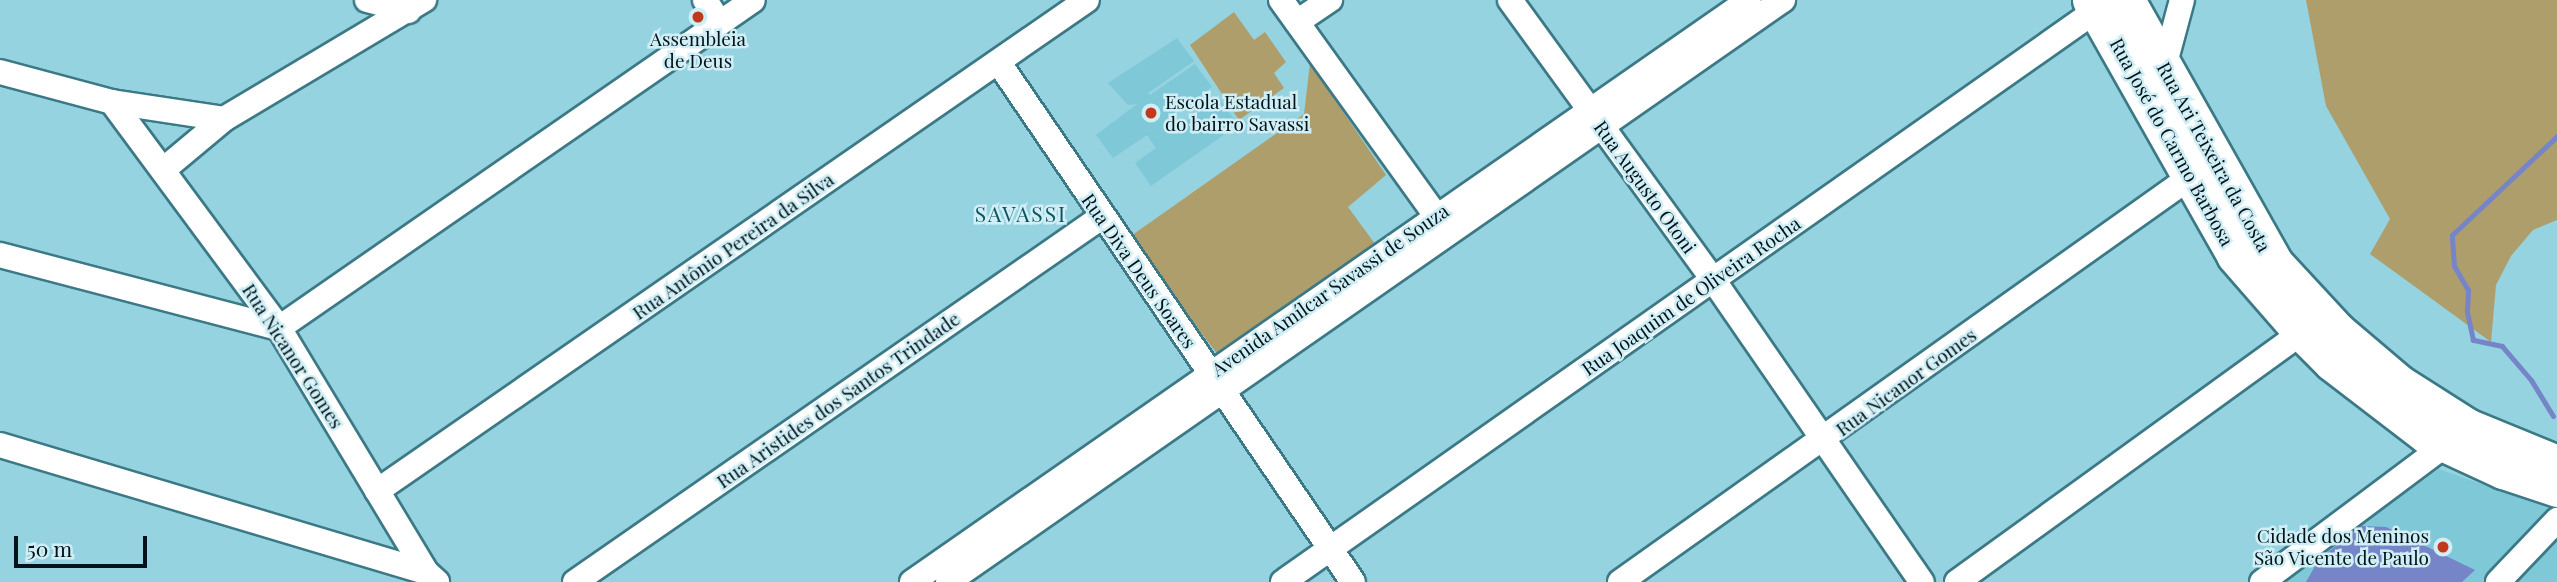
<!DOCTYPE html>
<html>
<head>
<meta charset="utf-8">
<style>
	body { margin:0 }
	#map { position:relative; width:2557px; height:582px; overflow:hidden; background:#95d3e1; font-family:"Playfair Display",serif }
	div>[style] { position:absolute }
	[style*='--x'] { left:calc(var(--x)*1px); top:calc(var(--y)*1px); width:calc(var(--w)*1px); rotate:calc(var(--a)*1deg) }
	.built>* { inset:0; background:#7fc8d8 }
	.green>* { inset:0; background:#ae9e6b }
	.water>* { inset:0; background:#7585c8 }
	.stream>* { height:5px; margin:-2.5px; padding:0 2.5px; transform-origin:2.5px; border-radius:2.5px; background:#7585c8 }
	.roads { filter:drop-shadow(2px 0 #3c7986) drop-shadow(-2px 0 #3c7986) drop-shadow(0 2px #3c7986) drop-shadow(0 -2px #3c7986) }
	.minor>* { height:24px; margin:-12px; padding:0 12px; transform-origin:12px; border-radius:12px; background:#fff }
	.highway>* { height:37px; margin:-18.5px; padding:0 18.5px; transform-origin:18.5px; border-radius:18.5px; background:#fff }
	.dots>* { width:19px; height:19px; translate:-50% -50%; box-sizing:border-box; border:4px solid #d0eef5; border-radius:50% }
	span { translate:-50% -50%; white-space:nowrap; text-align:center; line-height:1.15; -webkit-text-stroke:5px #d0eef5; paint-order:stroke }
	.poi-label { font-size:19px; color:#001318 }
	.left { translate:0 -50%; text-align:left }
	.right { translate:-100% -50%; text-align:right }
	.street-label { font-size:19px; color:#001318 }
	.neighbourhood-label { font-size:21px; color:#0e535f; letter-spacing:2px }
	.scale { position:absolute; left:14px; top:536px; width:133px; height:32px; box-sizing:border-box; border:4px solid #001318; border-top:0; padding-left:9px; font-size:21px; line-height:24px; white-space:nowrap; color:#001318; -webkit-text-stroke:5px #d0eef5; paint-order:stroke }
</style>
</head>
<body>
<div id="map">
	<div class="built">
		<div style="clip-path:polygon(1177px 38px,1194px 61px,1148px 93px,1150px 95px,1195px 64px,1212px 87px,1167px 119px,1173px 131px,1219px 98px,1238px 125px,1151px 186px,1135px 163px,1156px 148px,1147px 135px,1113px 158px,1096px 135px,1137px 104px,1128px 105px,1108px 83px)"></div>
		<div style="clip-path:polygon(2439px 469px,2557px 511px,2557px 582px,2279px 582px)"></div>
	</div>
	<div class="green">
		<div style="clip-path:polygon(2306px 0,2557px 0,2557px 220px,2533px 230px,2511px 256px,2496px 285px,2491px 342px,2370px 254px,2390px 219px,2326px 106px)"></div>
		<div style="clip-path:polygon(1234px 12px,1254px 40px,1265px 32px,1286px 62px,1274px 73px,1284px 88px,1239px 120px,1190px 45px)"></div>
		<div style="clip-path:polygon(1310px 63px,1386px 175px,1348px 207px,1378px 248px,1219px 356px,1128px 238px,1304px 114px)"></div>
	</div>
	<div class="water">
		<div style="clip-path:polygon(2362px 526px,2386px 527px,2475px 570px,2462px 582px,2306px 582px,2319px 559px)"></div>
	</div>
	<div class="stream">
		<div style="--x:2553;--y:416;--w:42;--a:-121.4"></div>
		<div style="--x:2531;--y:380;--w:45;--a:-130.5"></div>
		<div style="--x:2502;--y:346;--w:30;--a:-168"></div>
		<div style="--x:2473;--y:340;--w:30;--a:-102"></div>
		<div style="--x:2467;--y:311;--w:21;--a:-87"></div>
		<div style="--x:2468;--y:290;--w:28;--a:-120"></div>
		<div style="--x:2454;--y:266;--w:31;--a:-94"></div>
		<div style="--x:2452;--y:235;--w:144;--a:-43.3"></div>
	</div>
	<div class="roads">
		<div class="minor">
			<div style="--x:367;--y:0;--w:43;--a:14.7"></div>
			<div style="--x:705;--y:0;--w:27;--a:57"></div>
			<div style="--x:1281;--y:0;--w:283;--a:54.3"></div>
			<div style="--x:1510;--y:0;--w:347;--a:54"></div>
			<div style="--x:1714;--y:281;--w:366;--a:55.4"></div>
			<div style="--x:1297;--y:22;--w:40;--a:-34"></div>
			<div style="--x:999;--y:63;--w:628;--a:55.7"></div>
			<div style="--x:2164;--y:67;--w:69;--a:-75"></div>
			<div style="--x:0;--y:72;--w:116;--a:15"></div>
			<div style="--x:112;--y:102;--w:113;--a:8.6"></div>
			<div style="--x:112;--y:102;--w:281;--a:53.5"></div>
			<div style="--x:279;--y:328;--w:285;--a:58.9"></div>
			<div style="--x:426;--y:572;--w:15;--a:42"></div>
			<div style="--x:163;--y:170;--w:80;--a:-39.9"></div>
			<div style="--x:224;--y:119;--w:233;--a:-30.8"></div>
			<div style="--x:0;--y:255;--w:288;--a:14.7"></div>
			<div style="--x:279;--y:328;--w:576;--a:-34.68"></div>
			<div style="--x:0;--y:445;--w:445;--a:16.6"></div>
			<div style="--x:377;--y:491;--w:863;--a:-34.67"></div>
			<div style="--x:575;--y:582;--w:639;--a:-34.73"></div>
			<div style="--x:912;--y:582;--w:1019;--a:-34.81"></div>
			<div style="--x:948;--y:582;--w:1018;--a:-34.88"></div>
			<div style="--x:1283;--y:582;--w:996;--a:-35.11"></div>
			<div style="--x:1620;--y:582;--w:698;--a:-35.38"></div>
			<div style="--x:1957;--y:582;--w:426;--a:-35.9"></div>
			<div style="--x:2262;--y:582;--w:242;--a:-36.8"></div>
			<div style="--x:2498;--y:582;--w:86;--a:-46.4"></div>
		</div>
		<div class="highway">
			<div style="--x:2091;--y:0;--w:293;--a:60.5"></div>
			<div style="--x:2235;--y:255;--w:102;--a:49"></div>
			<div style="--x:2302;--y:332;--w:42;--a:45"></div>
			<div style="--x:2332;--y:362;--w:120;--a:37.5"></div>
			<div style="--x:2427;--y:435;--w:84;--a:24.7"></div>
			<div style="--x:2503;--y:470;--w:57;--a:18.4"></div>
			<div style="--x:2126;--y:0;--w:302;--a:60.6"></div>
			<div style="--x:2274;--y:263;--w:93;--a:47.2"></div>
			<div style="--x:2337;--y:331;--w:80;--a:40.4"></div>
			<div style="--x:2398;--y:383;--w:82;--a:32.5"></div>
			<div style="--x:2467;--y:427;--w:97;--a:22.3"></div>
		</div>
	</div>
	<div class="dots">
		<div style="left:698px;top:17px;background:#c3381c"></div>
		<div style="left:1151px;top:113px;background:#c3381c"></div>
		<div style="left:2443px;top:547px;background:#c3381c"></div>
	</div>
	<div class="poi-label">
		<span style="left:698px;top:50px">Assembleia<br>de Deus</span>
		<span class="left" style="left:1165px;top:113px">Escola Estadual<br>do bairro Savassi</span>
		<span class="right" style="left:2429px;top:547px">Cidade dos Meninos<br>São Vicente de Paulo</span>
	</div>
	<div class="street-label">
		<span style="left:2172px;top:142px;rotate:61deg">Rua José do Carmo Barbosa</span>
		<span style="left:2214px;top:157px;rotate:61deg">Rua Ari Teixeira da Costa</span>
		<span style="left:1645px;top:187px;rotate:54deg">Rua Augusto Otoni</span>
		<span style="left:733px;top:246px;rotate:-35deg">Rua Antônio Pereira da Silva</span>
		<span style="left:1139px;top:271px;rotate:55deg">Rua Diva Deus Soares</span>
		<span style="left:1330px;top:290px;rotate:-35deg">Avenida Amílcar Savassi de Souza</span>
		<span style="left:1691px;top:296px;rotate:-35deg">Rua Joaquim de Oliveira Rocha</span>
		<span style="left:293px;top:356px;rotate:57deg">Rua Nicanor Gomes</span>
		<span style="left:1906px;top:382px;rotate:-36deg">Rua Nicanor Gomes</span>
		<span style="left:838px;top:400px;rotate:-35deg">Rua Aristides dos Santos Trindade</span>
	</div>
	<div class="neighbourhood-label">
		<span style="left:1021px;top:213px">SAVASSI</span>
	</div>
	<div class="scale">50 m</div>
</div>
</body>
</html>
